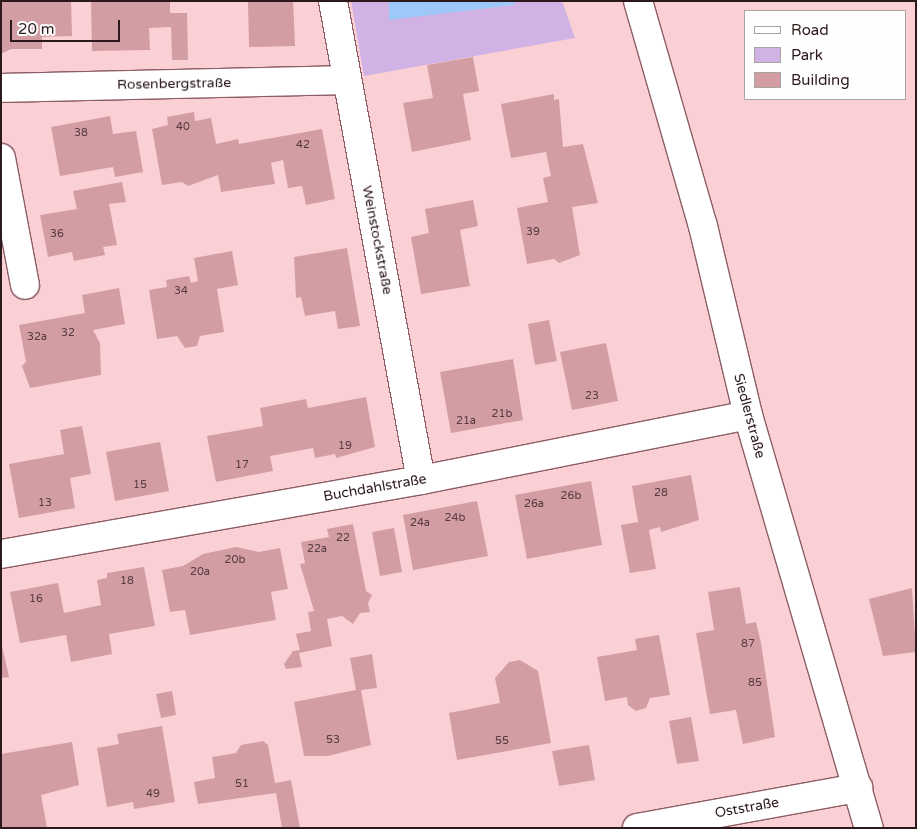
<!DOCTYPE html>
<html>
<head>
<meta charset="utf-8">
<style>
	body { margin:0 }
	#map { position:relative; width:917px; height:829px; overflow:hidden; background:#fbd0d5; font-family:"Varela Round",sans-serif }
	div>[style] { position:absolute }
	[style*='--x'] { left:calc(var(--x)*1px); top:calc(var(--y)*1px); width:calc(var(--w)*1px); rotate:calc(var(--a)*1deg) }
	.green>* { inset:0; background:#d0b2e5 }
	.water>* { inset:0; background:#9dc8f7 }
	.building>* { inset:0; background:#d29ea4 }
	.roads { filter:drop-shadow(1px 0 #8c5d64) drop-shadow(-1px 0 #8c5d64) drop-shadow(0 1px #8c5d64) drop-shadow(0 -1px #8c5d64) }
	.street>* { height:28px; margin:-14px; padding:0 14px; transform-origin:14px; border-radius:14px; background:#fff }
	span { translate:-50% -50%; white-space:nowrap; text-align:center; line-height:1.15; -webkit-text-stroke:4.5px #fefefe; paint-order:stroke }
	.number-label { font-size:11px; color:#563a3d }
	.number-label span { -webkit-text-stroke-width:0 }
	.street-label { font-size:14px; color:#2c191b }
	.frame { position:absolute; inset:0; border:2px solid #2c191b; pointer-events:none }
	.legend { position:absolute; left:744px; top:10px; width:162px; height:90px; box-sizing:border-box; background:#fefefe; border:1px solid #aaa2a3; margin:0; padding:6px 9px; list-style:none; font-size:15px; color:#2c191b }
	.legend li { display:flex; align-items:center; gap:10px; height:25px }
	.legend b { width:25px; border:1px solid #aaa2a3 }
	.scale { position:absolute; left:10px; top:20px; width:110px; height:22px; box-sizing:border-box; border:2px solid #2c191b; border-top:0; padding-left:6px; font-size:15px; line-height:18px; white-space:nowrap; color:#2c191b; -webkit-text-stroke:4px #fefefe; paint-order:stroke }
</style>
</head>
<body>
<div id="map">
	<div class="green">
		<div style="clip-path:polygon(351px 1px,389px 1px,389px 19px,514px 5px,516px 1px,562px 1px,575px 38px,364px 76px)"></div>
	</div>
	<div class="water">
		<div style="clip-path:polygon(389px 1px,516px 1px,514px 5px,389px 20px)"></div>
	</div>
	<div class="building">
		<div style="clip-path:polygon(1px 1px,71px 1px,72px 36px,42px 37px,42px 49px,11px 49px,1px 54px)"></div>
		<div style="clip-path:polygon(170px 1px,170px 13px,187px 13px,188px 60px,172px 60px,171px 27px,149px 28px,150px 50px,92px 51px,91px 2px)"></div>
		<div style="clip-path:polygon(248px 1px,293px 1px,295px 46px,249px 47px)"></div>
		<div style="clip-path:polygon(473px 57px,479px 91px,463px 94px,471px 140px,412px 152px,403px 103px,433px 98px,427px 65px)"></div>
		<div style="clip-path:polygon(554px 94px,554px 100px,559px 99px,563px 147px,583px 144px,598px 203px,572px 207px,580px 255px,559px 263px,554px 259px,527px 264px,517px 208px,548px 202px,543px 178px,551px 176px,546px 152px,511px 158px,501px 104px)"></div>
		<div style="clip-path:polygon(194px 112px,195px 121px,211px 118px,216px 144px,238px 139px,239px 144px,322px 129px,335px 199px,306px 205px,302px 186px,288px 188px,283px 160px,271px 163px,275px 184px,221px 192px,218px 175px,188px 186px,182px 182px,162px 185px,152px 129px,168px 125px,167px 117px)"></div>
		<div style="clip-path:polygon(110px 116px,113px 134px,136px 131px,143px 172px,115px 177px,113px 167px,60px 176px,51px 127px)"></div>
		<div style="clip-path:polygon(122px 182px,126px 202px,109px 204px,117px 245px,103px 247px,105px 255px,74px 261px,72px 252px,48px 257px,40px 215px,77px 209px,73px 191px)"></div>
		<div style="clip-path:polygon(473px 200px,478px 226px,460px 230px,470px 286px,421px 294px,411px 237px,429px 233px,425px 209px)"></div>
		<div style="clip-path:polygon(347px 248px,360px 326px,338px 329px,335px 311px,305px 316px,301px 297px,296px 298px,294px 257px)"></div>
		<div style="clip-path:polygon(232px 251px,238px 285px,217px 289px,224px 332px,200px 336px,197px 346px,185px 348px,177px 336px,157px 339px,149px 290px,167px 287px,166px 280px,189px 276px,191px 283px,198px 281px,194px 258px)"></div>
		<div style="clip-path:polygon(119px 288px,125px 324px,93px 330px,100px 343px,101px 375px,30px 388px,22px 366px,26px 362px,19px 325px,85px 313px,82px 295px)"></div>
		<div style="clip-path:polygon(549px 320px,557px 361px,535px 365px,528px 324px)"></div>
		<div style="clip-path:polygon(606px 343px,618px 401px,572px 410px,560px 352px)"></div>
		<div style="clip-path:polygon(513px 359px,523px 420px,451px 433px,440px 372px)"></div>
		<div style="clip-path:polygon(366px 397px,375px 447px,336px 458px,335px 454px,315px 458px,313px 448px,270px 456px,273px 471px,216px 482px,207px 436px,263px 426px,260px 408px,306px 399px,308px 408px)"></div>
		<div style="clip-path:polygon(82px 426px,91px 474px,70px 478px,75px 508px,19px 518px,9px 464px,64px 454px,60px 430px)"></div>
		<div style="clip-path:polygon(160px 442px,169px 491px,115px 501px,106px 452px)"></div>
		<div style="clip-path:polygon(691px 475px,699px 520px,661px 532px,660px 527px,649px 530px,656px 569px,630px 573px,621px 525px,638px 522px,632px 486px)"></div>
		<div style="clip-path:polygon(591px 481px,602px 545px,527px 559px,515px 495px)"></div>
		<div style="clip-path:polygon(477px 501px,488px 556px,413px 570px,403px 515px)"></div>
		<div style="clip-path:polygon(353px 524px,366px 591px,372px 595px,368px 603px,370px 612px,360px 613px,353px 624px,342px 616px,327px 619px,332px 646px,299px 653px,302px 667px,286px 669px,284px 664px,293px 651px,300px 650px,296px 634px,311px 631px,308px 612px,314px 611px,300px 564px,305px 563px,301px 542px,329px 537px,327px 529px)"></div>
		<div style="clip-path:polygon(394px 528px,402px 572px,380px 576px,372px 532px)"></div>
		<div style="clip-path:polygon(236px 547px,259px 552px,280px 548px,288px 589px,271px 592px,276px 620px,190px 635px,185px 610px,170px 612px,162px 570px,183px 566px,203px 554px)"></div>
		<div style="clip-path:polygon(144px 567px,155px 626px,109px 634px,112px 654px,71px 662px,66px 635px,20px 643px,10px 592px,58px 583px,64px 613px,101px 605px,97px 580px,107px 578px,107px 573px)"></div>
		<div style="clip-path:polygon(740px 587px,746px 624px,756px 622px,761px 643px,775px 737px,743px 744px,736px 710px,710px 714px,696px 633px,714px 630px,708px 592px)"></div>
		<div style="clip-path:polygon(912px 588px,916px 652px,883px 656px,869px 599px)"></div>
		<div style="clip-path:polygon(659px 635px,670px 695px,650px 698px,646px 708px,636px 711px,628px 705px,627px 697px,605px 701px,597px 657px,637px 650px,635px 639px)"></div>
		<div style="clip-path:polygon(1px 641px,9px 677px,1px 678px)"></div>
		<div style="clip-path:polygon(372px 654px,377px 688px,361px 690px,371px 745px,328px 756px,304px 756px,294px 702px,356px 690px,350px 658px)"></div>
		<div style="clip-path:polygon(520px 660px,538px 671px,551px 743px,457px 760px,449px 713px,500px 703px,495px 678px,509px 662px)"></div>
		<div style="clip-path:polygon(172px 691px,176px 715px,161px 718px,156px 694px)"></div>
		<div style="clip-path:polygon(691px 717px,699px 761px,677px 764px,669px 721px)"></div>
		<div style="clip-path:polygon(162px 726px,175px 802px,134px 809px,133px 802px,107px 807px,97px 748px,119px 744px,117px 734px)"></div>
		<div style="clip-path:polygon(263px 741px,268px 745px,275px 783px,291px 780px,300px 828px,282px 828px,276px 793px,198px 804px,194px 782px,215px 778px,212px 757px,236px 753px,241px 745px)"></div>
		<div style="clip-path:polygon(72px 742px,79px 785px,41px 795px,47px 828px,1px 828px,1px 754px)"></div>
		<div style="clip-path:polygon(589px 745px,595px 780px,559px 786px,552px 751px)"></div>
	</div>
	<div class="roads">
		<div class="street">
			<div style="--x:333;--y:1;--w:487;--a:79.6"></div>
			<div style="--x:638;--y:1;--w:234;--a:73.9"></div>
			<div style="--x:703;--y:226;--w:194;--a:76.6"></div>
			<div style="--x:748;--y:415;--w:430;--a:73.7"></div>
			<div style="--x:1;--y:88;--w:346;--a:-1.3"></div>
			<div style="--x:1;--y:158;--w:129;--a:79.3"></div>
			<div style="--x:1;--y:554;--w:426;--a:-10"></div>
			<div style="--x:421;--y:480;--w:333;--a:-11.2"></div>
			<div style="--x:637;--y:828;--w:225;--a:-10.3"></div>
		</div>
	</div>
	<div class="number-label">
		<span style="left:183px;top:127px">40</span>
		<span style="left:81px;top:133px">38</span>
		<span style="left:303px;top:145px">42</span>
		<span style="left:533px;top:232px">39</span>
		<span style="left:57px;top:234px">36</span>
		<span style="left:181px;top:291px">34</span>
		<span style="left:68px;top:333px">32</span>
		<span style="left:37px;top:337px">32a</span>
		<span style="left:592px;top:396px">23</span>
		<span style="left:502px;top:414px">21b</span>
		<span style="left:466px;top:421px">21a</span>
		<span style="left:345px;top:446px">19</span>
		<span style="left:242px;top:465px">17</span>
		<span style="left:140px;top:485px">15</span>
		<span style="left:661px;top:493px">28</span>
		<span style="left:571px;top:496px">26b</span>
		<span style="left:45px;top:503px">13</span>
		<span style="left:534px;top:504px">26a</span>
		<span style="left:455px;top:518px">24b</span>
		<span style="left:420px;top:523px">24a</span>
		<span style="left:343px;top:538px">22</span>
		<span style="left:317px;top:549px">22a</span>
		<span style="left:235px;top:560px">20b</span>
		<span style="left:200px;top:572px">20a</span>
		<span style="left:127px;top:581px">18</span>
		<span style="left:36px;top:599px">16</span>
		<span style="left:748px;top:644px">87</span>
		<span style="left:755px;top:683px">85</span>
		<span style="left:333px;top:740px">53</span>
		<span style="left:502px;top:741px">55</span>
		<span style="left:242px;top:784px">51</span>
		<span style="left:153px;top:794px">49</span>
	</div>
	<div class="street-label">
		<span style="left:174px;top:84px;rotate:-1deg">Rosenbergstraße</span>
		<span style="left:377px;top:240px;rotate:79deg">Weinstockstraße</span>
		<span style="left:749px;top:416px;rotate:75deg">Siedlerstraße</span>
		<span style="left:375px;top:488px;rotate:-10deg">Buchdahlstraße</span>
		<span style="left:747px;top:808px;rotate:-10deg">Oststraße</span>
	</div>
	<div class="frame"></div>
	<ul class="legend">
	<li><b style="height:6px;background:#fff"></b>Road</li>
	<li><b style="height:14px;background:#d0b2e5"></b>Park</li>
	<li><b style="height:14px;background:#d29ea4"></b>Building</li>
	</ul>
	<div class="scale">20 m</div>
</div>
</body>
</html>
